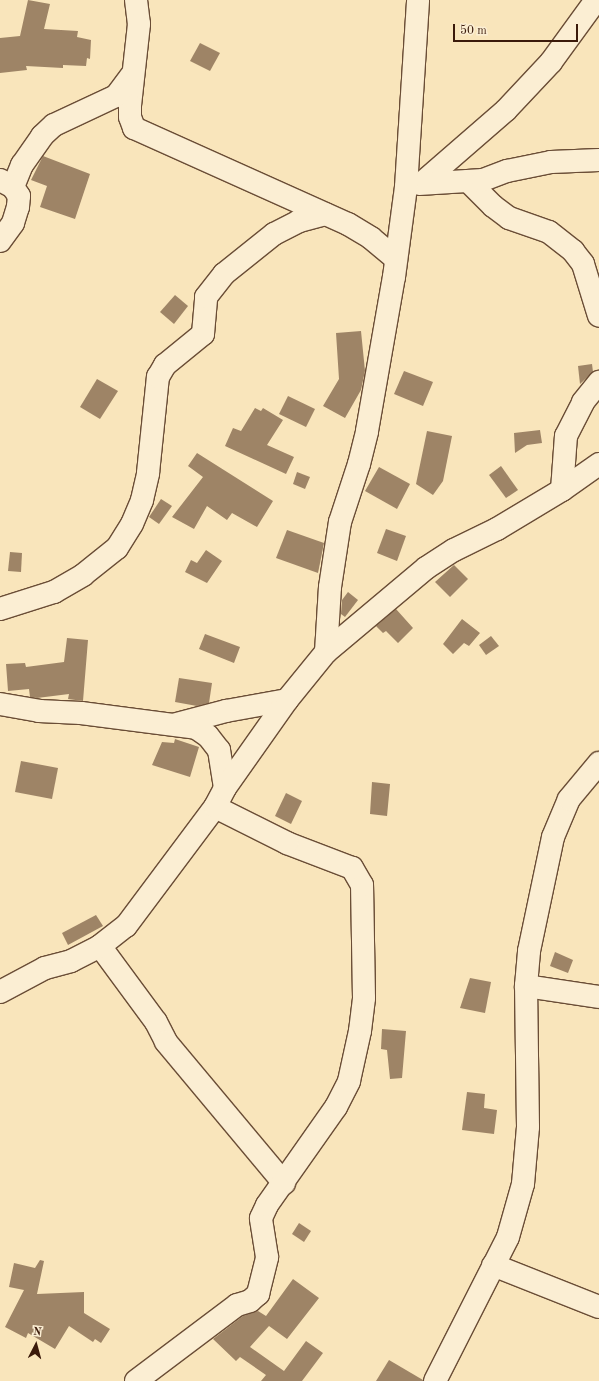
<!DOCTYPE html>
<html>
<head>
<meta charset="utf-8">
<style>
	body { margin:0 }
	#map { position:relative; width:599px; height:1381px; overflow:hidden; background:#f9e5bb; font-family:"Old Standard TT",serif }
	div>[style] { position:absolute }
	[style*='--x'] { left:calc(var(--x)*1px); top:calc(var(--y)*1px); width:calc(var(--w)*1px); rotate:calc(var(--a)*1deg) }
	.building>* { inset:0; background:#9e8466 }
	.roads { filter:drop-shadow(1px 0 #6a4d36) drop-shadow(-1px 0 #6a4d36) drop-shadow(0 1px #6a4d36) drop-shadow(0 -1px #6a4d36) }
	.minor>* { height:22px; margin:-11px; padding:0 11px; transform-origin:11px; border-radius:11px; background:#fbeed3 }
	span { translate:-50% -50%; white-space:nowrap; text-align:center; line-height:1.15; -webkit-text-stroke:3px #fbeed3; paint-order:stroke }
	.north { position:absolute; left:16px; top:1325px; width:40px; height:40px; -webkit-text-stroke:3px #fbeed3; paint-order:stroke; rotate:6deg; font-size:11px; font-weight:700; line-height:16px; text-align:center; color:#3b1a0a }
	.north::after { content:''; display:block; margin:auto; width:14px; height:18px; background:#3b1a0a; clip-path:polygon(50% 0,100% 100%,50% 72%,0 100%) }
	.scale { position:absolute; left:453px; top:24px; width:125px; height:18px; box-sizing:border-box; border:2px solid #3b1a0a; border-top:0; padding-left:5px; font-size:12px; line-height:14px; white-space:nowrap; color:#3b1a0a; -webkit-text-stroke:3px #fbeed3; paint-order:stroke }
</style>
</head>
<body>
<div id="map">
	<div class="building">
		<div style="clip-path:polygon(28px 0,50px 4px,44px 29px,78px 31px,77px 37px,91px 40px,90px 59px,87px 58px,86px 66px,63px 65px,63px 68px,26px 66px,27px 70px,0 73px,0 38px,20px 36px)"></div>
		<div style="clip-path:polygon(200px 43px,220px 53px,210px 71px,190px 61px)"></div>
		<div style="clip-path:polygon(43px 156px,90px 174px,75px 219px,40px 207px,47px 186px,31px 180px)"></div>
		<div style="clip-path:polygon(175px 295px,188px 306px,174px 324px,160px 312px)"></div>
		<div style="clip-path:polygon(361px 331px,365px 371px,361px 390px,345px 418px,323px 406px,339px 379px,336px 333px)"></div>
		<div style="clip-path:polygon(592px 364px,593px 372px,580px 384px,578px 366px)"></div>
		<div style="clip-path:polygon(404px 371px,433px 382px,423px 406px,394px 394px)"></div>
		<div style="clip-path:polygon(97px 379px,118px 391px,100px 419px,80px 407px)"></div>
		<div style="clip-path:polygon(288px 396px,315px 409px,306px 427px,279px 414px)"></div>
		<div style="clip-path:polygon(255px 408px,261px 411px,263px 408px,283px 420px,267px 445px,294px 457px,286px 474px,225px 446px,233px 428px,241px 431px)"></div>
		<div style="clip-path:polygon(540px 430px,542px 443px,527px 445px,515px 453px,514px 433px)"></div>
		<div style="clip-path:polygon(427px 431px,452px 436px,443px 481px,433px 495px,416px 484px)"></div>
		<div style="clip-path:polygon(197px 453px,273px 501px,257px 527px,232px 513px,227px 520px,207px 506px,194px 529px,172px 517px,203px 477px,188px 466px)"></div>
		<div style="clip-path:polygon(501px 466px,518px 490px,506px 498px,489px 475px)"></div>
		<div style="clip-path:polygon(379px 467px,410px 484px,397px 509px,365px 491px)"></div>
		<div style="clip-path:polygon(297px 472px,310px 477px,305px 489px,293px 484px)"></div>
		<div style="clip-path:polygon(161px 499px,172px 506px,159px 524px,149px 517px)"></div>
		<div style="clip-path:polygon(386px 529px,406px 536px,397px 561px,377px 553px)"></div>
		<div style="clip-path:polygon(287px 530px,324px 543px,318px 573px,276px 558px)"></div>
		<div style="clip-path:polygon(206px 550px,222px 561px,207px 583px,185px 572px,191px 560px,197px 563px)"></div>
		<div style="clip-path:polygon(10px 552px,22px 553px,21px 572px,8px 571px)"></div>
		<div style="clip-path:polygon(454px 565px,468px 579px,450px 597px,435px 582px)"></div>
		<div style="clip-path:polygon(348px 592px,358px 600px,345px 617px,341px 614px,342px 600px)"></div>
		<div style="clip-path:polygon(396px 609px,413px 628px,398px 643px,386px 631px,383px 633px,376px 626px)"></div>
		<div style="clip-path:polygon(462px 619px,480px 633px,469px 646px,464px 643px,453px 654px,443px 644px)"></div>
		<div style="clip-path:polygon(205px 634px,240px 647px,234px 663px,199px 649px)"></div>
		<div style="clip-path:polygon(491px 636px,499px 646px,486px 655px,479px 645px)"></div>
		<div style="clip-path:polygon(67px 638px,88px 640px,83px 701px,68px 699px,69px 694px,37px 698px,30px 697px,29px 689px,8px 691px,6px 664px,25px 663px,26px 667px,64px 662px)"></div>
		<div style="clip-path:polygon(179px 678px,212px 683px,209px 703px,197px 706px,175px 702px)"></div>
		<div style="clip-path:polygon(175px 739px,199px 747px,190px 777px,152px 765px,162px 742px,174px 743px)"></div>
		<div style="clip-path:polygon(21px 761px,58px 768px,52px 799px,15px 792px)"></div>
		<div style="clip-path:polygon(372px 782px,390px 784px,387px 816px,370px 814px)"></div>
		<div style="clip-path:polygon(286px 793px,302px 801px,291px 824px,275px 816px)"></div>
		<div style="clip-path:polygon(96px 915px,103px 926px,68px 945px,62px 933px)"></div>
		<div style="clip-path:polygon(555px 952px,573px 960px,568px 973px,550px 966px)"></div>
		<div style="clip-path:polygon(470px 978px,491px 982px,485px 1013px,460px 1008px)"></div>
		<div style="clip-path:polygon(382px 1029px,406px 1031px,402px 1078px,390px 1079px,387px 1050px,381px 1049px)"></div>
		<div style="clip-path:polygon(467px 1092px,485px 1094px,484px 1108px,497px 1110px,494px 1134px,462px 1130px)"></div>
		<div style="clip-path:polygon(299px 1223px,311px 1231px,304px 1242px,292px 1234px)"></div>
		<div style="clip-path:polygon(40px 1260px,44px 1261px,37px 1294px,84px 1292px,84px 1313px,110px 1329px,101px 1343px,95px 1339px,93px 1342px,69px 1326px,55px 1349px,28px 1333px,26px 1338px,5px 1327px,24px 1290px,9px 1287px,14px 1263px,35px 1268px)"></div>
		<div style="clip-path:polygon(293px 1279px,319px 1298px,287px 1339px,269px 1326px,250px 1347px,284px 1371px,306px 1341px,323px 1353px,302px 1381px,261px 1381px,266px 1375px,240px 1357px,236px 1361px,213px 1339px,243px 1316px,258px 1311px,266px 1316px)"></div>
		<div style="clip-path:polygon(389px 1360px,423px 1380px,423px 1381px,376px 1381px)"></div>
	</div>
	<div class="roads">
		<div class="minor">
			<div style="--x:136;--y:0;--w:24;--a:83"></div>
			<div style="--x:139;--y:24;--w:81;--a:96.3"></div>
			<div style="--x:130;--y:105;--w:12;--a:90"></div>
			<div style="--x:130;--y:117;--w:12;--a:70"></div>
			<div style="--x:134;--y:128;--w:235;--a:24.2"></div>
			<div style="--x:348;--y:224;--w:27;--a:31"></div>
			<div style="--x:371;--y:238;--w:31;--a:40"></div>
			<div style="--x:0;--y:180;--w:15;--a:28"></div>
			<div style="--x:13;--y:187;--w:24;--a:-68"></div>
			<div style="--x:22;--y:165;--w:35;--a:-55"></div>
			<div style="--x:42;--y:136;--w:16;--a:-43"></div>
			<div style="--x:54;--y:125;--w:68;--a:-25.1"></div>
			<div style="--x:116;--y:96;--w:26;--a:-53"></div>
			<div style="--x:468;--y:181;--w:35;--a:45"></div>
			<div style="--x:493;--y:206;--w:20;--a:37"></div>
			<div style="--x:509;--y:218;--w:42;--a:19.3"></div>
			<div style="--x:549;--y:232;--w:31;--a:38"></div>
			<div style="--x:573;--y:251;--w:16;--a:52"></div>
			<div style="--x:583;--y:264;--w:54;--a:72.9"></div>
			<div style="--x:422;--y:183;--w:111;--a:-41"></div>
			<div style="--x:506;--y:110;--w:66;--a:-46.8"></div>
			<div style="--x:551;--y:62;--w:77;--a:-54"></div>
			<div style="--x:419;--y:184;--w:64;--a:-3.6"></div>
			<div style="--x:483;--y:180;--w:26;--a:-21"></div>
			<div style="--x:507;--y:171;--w:45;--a:-11.6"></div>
			<div style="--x:551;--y:162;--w:48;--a:-2.4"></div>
			<div style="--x:0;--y:241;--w:22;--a:-54"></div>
			<div style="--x:13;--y:223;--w:17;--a:-73"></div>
			<div style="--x:18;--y:207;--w:11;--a:-85"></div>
			<div style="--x:19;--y:196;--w:11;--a:-124"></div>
			<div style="--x:562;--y:490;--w:54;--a:-85.8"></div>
			<div style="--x:566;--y:436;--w:38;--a:-63"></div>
			<div style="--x:583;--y:402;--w:26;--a:-51"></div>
			<div style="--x:0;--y:609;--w:57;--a:-17.5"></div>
			<div style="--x:54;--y:592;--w:34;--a:-30"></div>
			<div style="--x:83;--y:575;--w:43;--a:-38.5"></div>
			<div style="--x:117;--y:548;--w:28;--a:-58"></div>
			<div style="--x:132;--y:524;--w:26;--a:-67"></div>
			<div style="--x:142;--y:500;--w:28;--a:-77"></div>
			<div style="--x:148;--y:473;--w:97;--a:-84.1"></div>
			<div style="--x:158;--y:377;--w:14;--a:-60"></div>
			<div style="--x:165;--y:365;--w:49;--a:-39.2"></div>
			<div style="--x:203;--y:334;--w:37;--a:-85"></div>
			<div style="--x:206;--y:297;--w:29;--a:-52"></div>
			<div style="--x:224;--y:274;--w:64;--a:-38.7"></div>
			<div style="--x:274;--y:234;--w:28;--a:-27"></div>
			<div style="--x:299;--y:221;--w:27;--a:-15"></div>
			<div style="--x:326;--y:652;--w:65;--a:-86.5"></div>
			<div style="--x:330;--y:587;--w:66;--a:-81.3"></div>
			<div style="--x:340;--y:522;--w:61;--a:-71.9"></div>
			<div style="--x:359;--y:464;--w:34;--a:-76"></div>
			<div style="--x:367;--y:431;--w:156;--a:-80.1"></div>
			<div style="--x:394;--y:277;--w:91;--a:-82.4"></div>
			<div style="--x:406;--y:187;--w:187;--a:-86.3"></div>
			<div style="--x:0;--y:704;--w:40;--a:10"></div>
			<div style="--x:39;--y:711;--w:42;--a:2.7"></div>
			<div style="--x:81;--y:713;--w:116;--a:7.4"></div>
			<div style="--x:196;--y:728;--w:14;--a:34"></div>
			<div style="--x:208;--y:736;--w:18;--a:52"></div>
			<div style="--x:219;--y:750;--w:38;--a:81"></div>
			<div style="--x:177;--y:724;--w:51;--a:-14.9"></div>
			<div style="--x:226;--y:711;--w:62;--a:-10.2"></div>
			<div style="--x:100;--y:946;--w:94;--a:53.6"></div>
			<div style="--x:156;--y:1022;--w:22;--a:63"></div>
			<div style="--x:166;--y:1042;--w:184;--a:50.1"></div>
			<div style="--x:526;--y:986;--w:74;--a:8.6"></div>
			<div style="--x:0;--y:992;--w:51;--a:-28.1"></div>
			<div style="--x:45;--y:968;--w:27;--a:-15"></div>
			<div style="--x:71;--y:961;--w:33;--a:-27"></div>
			<div style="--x:100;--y:946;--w:33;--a:-38"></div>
			<div style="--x:126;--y:926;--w:149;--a:-53.2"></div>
			<div style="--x:215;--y:807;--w:21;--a:-62"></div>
			<div style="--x:225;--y:788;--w:108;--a:-54.8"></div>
			<div style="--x:287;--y:700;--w:62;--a:-50.9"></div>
			<div style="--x:326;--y:652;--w:131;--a:-40"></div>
			<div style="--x:426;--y:568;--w:33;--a:-33"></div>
			<div style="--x:454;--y:550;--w:48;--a:-26"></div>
			<div style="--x:497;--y:529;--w:76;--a:-31"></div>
			<div style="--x:562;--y:490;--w:45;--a:-35.1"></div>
			<div style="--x:493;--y:1265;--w:114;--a:21.6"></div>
			<div style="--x:136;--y:1381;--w:126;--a:-37"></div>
			<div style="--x:237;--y:1305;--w:14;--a:-17"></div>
			<div style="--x:250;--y:1301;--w:11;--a:-41"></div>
			<div style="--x:258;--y:1294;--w:38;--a:-76"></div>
			<div style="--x:267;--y:1257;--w:39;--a:-99"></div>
			<div style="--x:261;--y:1218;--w:14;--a:-65"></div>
			<div style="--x:267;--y:1205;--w:120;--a:-54.9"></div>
			<div style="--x:336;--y:1107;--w:29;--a:-63"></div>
			<div style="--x:349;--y:1081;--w:51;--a:-77.6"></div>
			<div style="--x:360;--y:1031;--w:33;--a:-83"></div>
			<div style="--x:364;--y:998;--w:113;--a:-91"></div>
			<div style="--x:362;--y:885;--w:20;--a:-120"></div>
			<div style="--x:352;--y:868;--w:70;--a:-159"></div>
			<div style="--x:287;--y:843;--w:80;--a:-153.4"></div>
			<div style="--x:435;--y:1381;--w:161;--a:-63.1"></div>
			<div style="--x:508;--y:1237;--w:55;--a:-74.2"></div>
			<div style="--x:523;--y:1184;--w:57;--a:-85"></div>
			<div style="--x:528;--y:1127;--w:141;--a:-90.8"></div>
			<div style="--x:526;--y:986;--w:35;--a:-85"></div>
			<div style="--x:529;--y:951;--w:116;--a:-78.1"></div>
			<div style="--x:553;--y:837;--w:41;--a:-67.2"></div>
			<div style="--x:569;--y:799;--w:47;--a:-50.2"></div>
		</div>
	</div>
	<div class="north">N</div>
	<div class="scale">50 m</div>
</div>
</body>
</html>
